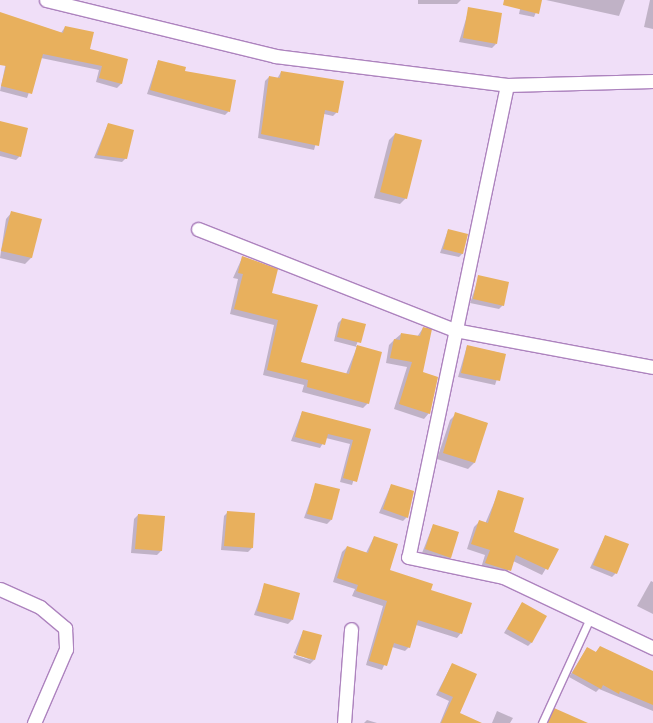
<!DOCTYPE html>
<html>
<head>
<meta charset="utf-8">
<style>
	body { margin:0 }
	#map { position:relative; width:653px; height:723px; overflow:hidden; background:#f0dff8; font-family:Mulish,sans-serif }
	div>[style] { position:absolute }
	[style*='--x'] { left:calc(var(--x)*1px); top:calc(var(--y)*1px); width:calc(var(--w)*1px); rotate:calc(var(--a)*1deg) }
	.shadow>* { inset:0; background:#0003 }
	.building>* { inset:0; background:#e8b05d }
	.roads { filter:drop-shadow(1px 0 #ad83be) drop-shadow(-1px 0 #ad83be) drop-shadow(0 1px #ad83be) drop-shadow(0 -1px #ad83be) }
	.service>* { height:7px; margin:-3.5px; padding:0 3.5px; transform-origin:3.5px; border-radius:3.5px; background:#fff }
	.minor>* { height:13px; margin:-6.5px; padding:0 6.5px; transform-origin:6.5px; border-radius:6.5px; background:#fff }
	span { translate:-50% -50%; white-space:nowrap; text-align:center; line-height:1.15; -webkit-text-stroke:3.5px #f0dff8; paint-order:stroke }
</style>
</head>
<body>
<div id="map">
	<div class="shadow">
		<div style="clip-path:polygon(418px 0,461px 0,457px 4px,418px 4px)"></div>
		<div style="clip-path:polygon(522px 0,541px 0,534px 17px,519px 14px)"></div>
		<div style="clip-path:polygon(546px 0,625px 0,619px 16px)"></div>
		<div style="clip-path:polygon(650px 0,653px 0,653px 29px,644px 27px)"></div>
		<div style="clip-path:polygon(469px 9px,496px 44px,492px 48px,459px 42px)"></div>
		<div style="clip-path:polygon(0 13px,61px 33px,65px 27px,89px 50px,127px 60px,121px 84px,117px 88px,96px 82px,99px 70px,41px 58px,27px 98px,0 91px,10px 43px,0 40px)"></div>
		<div style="clip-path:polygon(158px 61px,184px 71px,229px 111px,225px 115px,147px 94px)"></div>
		<div style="clip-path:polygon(281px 72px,337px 112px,333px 116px,324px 114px,314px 150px,258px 138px,265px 81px,269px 77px,277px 79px)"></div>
		<div style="clip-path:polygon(0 122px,20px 156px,16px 160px,0 156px)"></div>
		<div style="clip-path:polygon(108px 124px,126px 158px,122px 162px,94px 158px)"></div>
		<div style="clip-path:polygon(395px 134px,406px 198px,400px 204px,374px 198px,389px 140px)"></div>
		<div style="clip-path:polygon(12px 212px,41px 220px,31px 258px,25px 264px,0 258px,6px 219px)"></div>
		<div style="clip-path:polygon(448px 230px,463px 253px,459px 257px,440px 253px)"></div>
		<div style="clip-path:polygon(242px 258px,270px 294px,299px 362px,346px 374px,357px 347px,334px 341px,338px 323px,342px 319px,364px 325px,356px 346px,381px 353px,368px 403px,363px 408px,302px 392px,304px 385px,263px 375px,274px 325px,230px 314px,238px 279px,233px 278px)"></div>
		<div style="clip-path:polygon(479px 277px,503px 305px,499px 309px,470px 303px)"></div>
		<div style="clip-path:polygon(423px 328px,422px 373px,429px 413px,424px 419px,394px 409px,407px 367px,386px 363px,389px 345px,394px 340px,401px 334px,417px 337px)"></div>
		<div style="clip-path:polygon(467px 346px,505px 354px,495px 385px,458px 377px)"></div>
		<div style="clip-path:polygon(302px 412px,370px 430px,352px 485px,340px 482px,350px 444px,326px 438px,320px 448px,291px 441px)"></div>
		<div style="clip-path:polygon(456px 414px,487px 423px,474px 463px,468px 469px,437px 459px,450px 420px)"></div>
		<div style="clip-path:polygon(316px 484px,331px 520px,327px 524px,304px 518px)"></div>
		<div style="clip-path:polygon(391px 485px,407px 517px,403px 521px,379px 513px)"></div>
		<div style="clip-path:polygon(499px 491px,513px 532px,557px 550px,542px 575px,513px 561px,505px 576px,481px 568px,485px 555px,467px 549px,474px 527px,479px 522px,485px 524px)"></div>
		<div style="clip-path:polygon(228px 512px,252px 548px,248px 552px,221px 550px,224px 516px)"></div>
		<div style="clip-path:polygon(138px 515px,164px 517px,161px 551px,157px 555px,131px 553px,134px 519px)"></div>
		<div style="clip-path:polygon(433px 525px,451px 557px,447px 561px,422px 553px)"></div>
		<div style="clip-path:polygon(605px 536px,616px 573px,612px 577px,590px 568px)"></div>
		<div style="clip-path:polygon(374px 537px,389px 571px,430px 591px,461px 633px,457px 638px,416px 625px,409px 647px,405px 651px,392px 647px,382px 670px,366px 665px,383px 606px,352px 596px,355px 589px,333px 582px,342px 552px,347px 547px,366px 553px)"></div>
		<div style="clip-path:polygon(651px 581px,653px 582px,653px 614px,637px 606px)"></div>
		<div style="clip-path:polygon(265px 584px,292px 620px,288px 624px,254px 615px)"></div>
		<div style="clip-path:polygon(522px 603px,532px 642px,528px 646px,504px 633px)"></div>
		<div style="clip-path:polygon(303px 631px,314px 660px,310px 664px,293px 658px,294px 655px,313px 661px,294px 653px)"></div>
		<div style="clip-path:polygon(600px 647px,653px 673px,653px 711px,599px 689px,596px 692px,569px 677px,587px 648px,595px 653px)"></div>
		<div style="clip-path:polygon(452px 664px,458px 713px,471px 723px,440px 723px,449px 701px,436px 695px)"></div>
		<div style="clip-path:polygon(555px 709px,581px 723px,546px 723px)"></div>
		<div style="clip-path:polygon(497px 711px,513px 718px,510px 723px,492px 723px)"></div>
		<div style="clip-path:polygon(367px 720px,377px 723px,364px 723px)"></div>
	</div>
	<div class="building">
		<div style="clip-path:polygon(504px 0,542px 0,539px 14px,503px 5px)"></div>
		<div style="clip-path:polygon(468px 7px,502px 13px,497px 44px,463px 38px)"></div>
		<div style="clip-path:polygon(0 12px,63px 33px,65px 26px,94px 32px,90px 49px,128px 59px,122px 84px,99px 78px,102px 66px,43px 54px,32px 94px,1px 86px,6px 66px,0 65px)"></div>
		<div style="clip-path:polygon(158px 60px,186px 67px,185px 71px,236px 80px,230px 112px,150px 90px)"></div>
		<div style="clip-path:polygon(281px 71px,344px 81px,338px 113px,325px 110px,319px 146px,261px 134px,269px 76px,280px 78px)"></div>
		<div style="clip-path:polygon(0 121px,28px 128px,21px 157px,0 151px)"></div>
		<div style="clip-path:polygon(108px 123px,134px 130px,127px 159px,97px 155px)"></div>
		<div style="clip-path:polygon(395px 133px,422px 140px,407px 199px,380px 192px)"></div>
		<div style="clip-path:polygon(11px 211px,42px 219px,32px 258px,1px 251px)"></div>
		<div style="clip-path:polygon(448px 229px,468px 234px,463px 254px,443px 249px)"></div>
		<div style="clip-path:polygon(242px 256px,278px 269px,272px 293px,318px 305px,301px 362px,349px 374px,357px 345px,382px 352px,369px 404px,307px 387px,308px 380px,267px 370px,278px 320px,234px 309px,243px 274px,238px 273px)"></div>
		<div style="clip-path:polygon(478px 275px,509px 282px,504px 306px,473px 299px)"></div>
		<div style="clip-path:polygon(342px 318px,366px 324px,361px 343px,337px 337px)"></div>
		<div style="clip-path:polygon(423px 327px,432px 329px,423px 372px,438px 377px,430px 414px,399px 404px,412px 362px,390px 358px,394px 339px,400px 340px,401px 333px,420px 336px)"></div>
		<div style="clip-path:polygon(467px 345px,506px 354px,500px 381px,461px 373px)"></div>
		<div style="clip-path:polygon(302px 411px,371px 429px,357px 482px,343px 478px,353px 440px,328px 434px,325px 445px,295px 437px)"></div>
		<div style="clip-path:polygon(455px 412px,488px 423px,475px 463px,443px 453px)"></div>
		<div style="clip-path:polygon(315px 483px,340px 489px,332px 520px,307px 514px)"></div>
		<div style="clip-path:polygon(391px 484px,414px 491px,408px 518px,383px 509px)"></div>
		<div style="clip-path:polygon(498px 490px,524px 498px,514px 532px,559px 549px,548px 570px,516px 555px,511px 571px,485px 563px,490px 550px,471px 544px,479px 520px,488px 523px)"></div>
		<div style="clip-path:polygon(227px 511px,255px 513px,253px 548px,224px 546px)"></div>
		<div style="clip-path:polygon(138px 514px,165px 516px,162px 551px,135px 549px)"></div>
		<div style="clip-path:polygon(433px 524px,459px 532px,451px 558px,425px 549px)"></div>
		<div style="clip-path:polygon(605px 535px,629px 544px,617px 574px,593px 565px)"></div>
		<div style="clip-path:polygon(374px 536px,398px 544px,390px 570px,433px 584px,431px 590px,472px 603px,462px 634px,418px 620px,410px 648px,394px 643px,387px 666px,369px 661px,387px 601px,356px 591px,358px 585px,337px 578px,347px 546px,368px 553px)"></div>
		<div style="clip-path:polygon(264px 583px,300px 593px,293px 620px,257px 611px)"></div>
		<div style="clip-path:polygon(522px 602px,547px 616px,532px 643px,507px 629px)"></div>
		<div style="clip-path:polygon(303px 630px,322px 635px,315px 660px,296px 655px)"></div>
		<div style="clip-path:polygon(600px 646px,653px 671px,653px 705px,620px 691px,619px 694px,603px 685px,601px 689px,572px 673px,587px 647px,596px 652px)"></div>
		<div style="clip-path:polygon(452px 663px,477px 674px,460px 713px,482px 723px,441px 723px,453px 697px,439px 691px)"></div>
		<div style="clip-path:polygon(554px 708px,588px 723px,548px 723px)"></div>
	</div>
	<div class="roads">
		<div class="service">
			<div style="--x:542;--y:723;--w:118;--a:-65.4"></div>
		</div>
		<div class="minor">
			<div style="--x:46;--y:0;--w:236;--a:13.7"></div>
			<div style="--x:275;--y:56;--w:234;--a:7.1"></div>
			<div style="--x:507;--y:85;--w:146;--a:-1.6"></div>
			<div style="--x:507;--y:85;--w:482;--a:101.8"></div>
			<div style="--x:408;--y:557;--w:97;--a:11.9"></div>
			<div style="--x:503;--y:577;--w:166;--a:25.3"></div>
			<div style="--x:198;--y:229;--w:276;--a:21.5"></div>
			<div style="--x:455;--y:330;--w:201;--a:10.6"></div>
			<div style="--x:0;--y:589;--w:44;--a:24.2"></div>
			<div style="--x:40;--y:607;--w:33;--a:40"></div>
			<div style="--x:65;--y:628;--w:21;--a:87"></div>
			<div style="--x:66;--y:649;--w:81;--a:113.4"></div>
			<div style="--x:344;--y:723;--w:94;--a:-85.7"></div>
		</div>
	</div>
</div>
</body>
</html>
